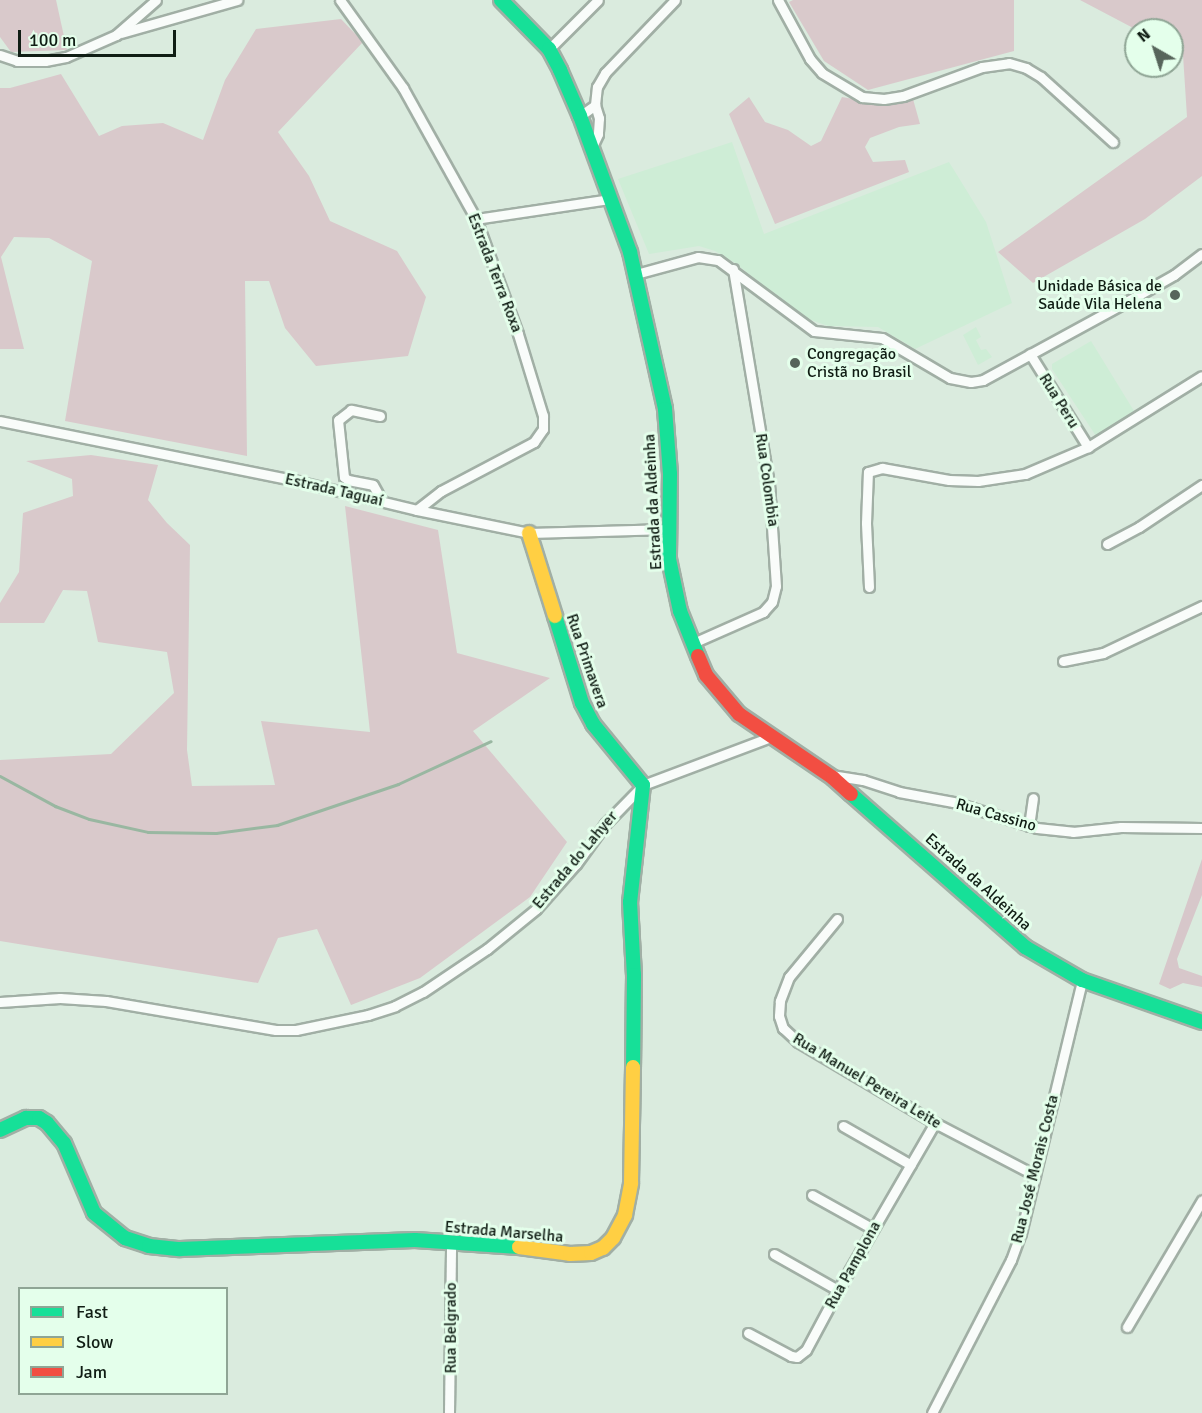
<!DOCTYPE html>
<html>
<head>
<meta charset="utf-8">
<style>
	body { margin:0 }
	#map { position:relative; width:1202px; height:1413px; overflow:hidden; background:#daebde; font-family:Signika,sans-serif }
	div>[style] { position:absolute }
	[style*='--x'] { left:calc(var(--x)*1px); top:calc(var(--y)*1px); width:calc(var(--w)*1px); rotate:calc(var(--a)*1deg) }
	.built>* { inset:0; background:#ceedd6 }
	.green>* { inset:0; background:#d7c7ca }
	.forest>* { inset:0; background:#d9c9cb }
	.stream>* { height:3px; margin:-1.5px; padding:0 1.5px; transform-origin:1.5px; border-radius:1.5px; background:#99b7a1 }
	.roads { filter:drop-shadow(2px 0 #a1afa5) drop-shadow(-2px 0 #a1afa5) drop-shadow(0 2px #a1afa5) drop-shadow(0 -2px #a1afa5) }
	.street>* { height:9px; margin:-4.5px; padding:0 4.5px; transform-origin:4.5px; border-radius:4.5px; background:#f9fcfa }
	.fast>* { height:14px; margin:-7px; padding:0 7px; transform-origin:7px; border-radius:7px; background:#16e098 }
	.slow>* { height:14px; margin:-7px; padding:0 7px; transform-origin:7px; border-radius:7px; background:#ffcf43 }
	.jam>* { height:14px; margin:-7px; padding:0 7px; transform-origin:7px; border-radius:7px; background:#f24e42 }
	.dots>* { width:16px; height:16px; translate:-50% -50%; box-sizing:border-box; border:3px solid #e4ffeb; border-radius:50% }
	span { translate:-50% -50%; white-space:nowrap; text-align:center; line-height:1.15; -webkit-text-stroke:6px #e4ffeb; paint-order:stroke }
	.street-label { font-size:16px; color:#101d14 }
	.poi-label { font-size:16px; color:#101d14 }
	.right { translate:-100% -50%; text-align:right }
	.left { translate:0 -50%; text-align:left }
	.legend { position:absolute; left:18px; top:1287px; width:210px; height:108px; box-sizing:border-box; background:#e4ffeb; border:2px solid #8fa595; margin:0; padding:8px 10px; list-style:none; font-size:18px; color:#101d14 }
	.legend li { display:flex; align-items:center; gap:12px; height:30px }
	.legend b { width:30px; border:2px solid #8fa595 }
	.north { position:absolute; left:1124px; top:18px; width:60px; height:60px; box-sizing:border-box; background:#e4ffeb; border:2px solid #8fa595; border-radius:50%; rotate:321deg; font-size:16px; font-weight:700; line-height:24px; text-align:center; color:#101d14 }
	.north::after { content:''; display:block; margin:auto; width:21px; height:27px; background:#57655b; clip-path:polygon(50% 0,100% 100%,50% 72%,0 100%) }
	.scale { position:absolute; left:18px; top:30px; width:158px; height:27px; box-sizing:border-box; border:3px solid #101d14; border-top:0; padding-left:8px; font-size:18px; line-height:21px; white-space:nowrap; color:#101d14; -webkit-text-stroke:4px #e4ffeb; paint-order:stroke }
</style>
</head>
<body>
<div id="map">
	<div class="built">
		<div style="clip-path:polygon(732px 142px,764px 234px,949px 162px,986px 222px,1012px 303px,915px 349px,878px 327px,828px 326px,803px 317px,735px 263px,715px 251px,699px 246px,649px 254px,618px 179px)"></div>
		<div style="clip-path:polygon(976px 327px,981px 337px,976px 340px,981px 350px,986px 349px,992px 357px,978px 365px,963px 335px)"></div>
		<div style="clip-path:polygon(1091px 341px,1134px 411px,1096px 436px,1052px 369px,1052px 364px)"></div>
	</div>
	<div class="green">
		<div style="clip-path:polygon(1202px 859px,1202px 895px,1177px 959px,1179px 968px,1202px 976px,1202px 987px,1183px 983px,1170px 989px,1159px 984px)"></div>
	</div>
	<div class="forest">
		<div style="clip-path:polygon(0 0,56px 0,67px 50px,11px 52px,0 37px)"></div>
		<div style="clip-path:polygon(793px 0,1014px 0,1014px 51px,868px 90px,824px 61px,789px 2px)"></div>
		<div style="clip-path:polygon(1080px 0,1202px 0,1202px 176px,1145px 219px,1033px 283px,998px 252px,1187px 117px,1183px 55px,1172px 49px,1172px 30px,1137px 30px)"></div>
		<div style="clip-path:polygon(341px 19px,363px 42px,278px 132px,309px 176px,330px 221px,397px 251px,426px 297px,408px 356px,316px 366px,285px 328px,269px 281px,245px 281px,247px 456px,65px 421px,92px 261px,49px 238px,14px 237px,1px 257px,24px 349px,0 349px,0 88px,10px 88px,61px 74px,99px 136px,122px 126px,163px 123px,203px 140px,225px 80px,256px 29px)"></div>
		<div style="clip-path:polygon(749px 97px,765px 122px,788px 130px,811px 146px,821px 141px,842px 97px,888px 105px,913px 99px,920px 124px,899px 127px,870px 138px,865px 147px,873px 162px,905px 160px,909px 172px,775px 224px,729px 114px)"></div>
		<div style="clip-path:polygon(91px 455px,158px 465px,148px 500px,167px 523px,190px 545px,187px 750px,192px 786px,275px 785px,261px 721px,370px 732px,345px 506px,438px 530px,457px 653px,550px 678px,473px 731px,567px 842px,530px 897px,420px 978px,351px 1005px,317px 929px,278px 938px,258px 983px,0 941px,0 760px,111px 754px,174px 693px,167px 652px,98px 642px,87px 591px,63px 590px,44px 623px,0 623px,0 603px,19px 572px,23px 513px,73px 496px,72px 479px,26px 461px)"></div>
	</div>
	<div class="stream">
		<div style="--x:0;--y:776;--w:63;--a:28.6"></div>
		<div style="--x:55;--y:806;--w:36;--a:21"></div>
		<div style="--x:89;--y:819;--w:60;--a:12.4"></div>
		<div style="--x:148;--y:832;--w:68;--a:0.8"></div>
		<div style="--x:216;--y:833;--w:62;--a:-7.5"></div>
		<div style="--x:277;--y:825;--w:128;--a:-18.7"></div>
		<div style="--x:398;--y:784;--w:102;--a:-24.8"></div>
	</div>
	<div class="roads">
		<div class="street">
			<div style="--x:340;--y:0;--w:108;--a:54.4"></div>
			<div style="--x:403;--y:88;--w:150;--a:60.9"></div>
			<div style="--x:476;--y:219;--w:122;--a:69.9"></div>
			<div style="--x:518;--y:334;--w:86;--a:73"></div>
			<div style="--x:543;--y:416;--w:13;--a:90"></div>
			<div style="--x:543;--y:429;--w:16;--a:125"></div>
			<div style="--x:534;--y:442;--w:105;--a:152.2"></div>
			<div style="--x:441;--y:491;--w:31;--a:142"></div>
			<div style="--x:778;--y:0;--w:67;--a:61.5"></div>
			<div style="--x:810;--y:59;--w:18;--a:49"></div>
			<div style="--x:822;--y:73;--w:47;--a:31"></div>
			<div style="--x:862;--y:97;--w:22;--a:5"></div>
			<div style="--x:884;--y:99;--w:19;--a:-9"></div>
			<div style="--x:903;--y:96;--w:84;--a:-20.2"></div>
			<div style="--x:982;--y:67;--w:27;--a:-8"></div>
			<div style="--x:1009;--y:63;--w:18;--a:16"></div>
			<div style="--x:1026;--y:68;--w:17;--a:31"></div>
			<div style="--x:1041;--y:77;--w:97;--a:42.1"></div>
			<div style="--x:121;--y:33;--w:121;--a:-15.9"></div>
			<div style="--x:549;--y:49;--w:69;--a:-45"></div>
			<div style="--x:0;--y:55;--w:18;--a:19"></div>
			<div style="--x:17;--y:61;--w:28;--a:0"></div>
			<div style="--x:45;--y:61;--w:21;--a:-11"></div>
			<div style="--x:66;--y:57;--w:55;--a:-23.7"></div>
			<div style="--x:116;--y:35;--w:53;--a:-41.2"></div>
			<div style="--x:595;--y:105;--w:18;--a:-84"></div>
			<div style="--x:597;--y:87;--w:16;--a:-60"></div>
			<div style="--x:605;--y:73;--w:101;--a:-46.2"></div>
			<div style="--x:580;--y:116;--w:19;--a:-36"></div>
			<div style="--x:595;--y:105;--w:14;--a:73"></div>
			<div style="--x:599;--y:118;--w:16;--a:94"></div>
			<div style="--x:598;--y:134;--w:14;--a:115"></div>
			<div style="--x:476;--y:219;--w:135;--a:-8.5"></div>
			<div style="--x:636;--y:274;--w:64;--a:-15.3"></div>
			<div style="--x:698;--y:257;--w:20;--a:9"></div>
			<div style="--x:718;--y:260;--w:119;--a:36.5"></div>
			<div style="--x:814;--y:331;--w:68;--a:5.9"></div>
			<div style="--x:882;--y:338;--w:79;--a:30.5"></div>
			<div style="--x:950;--y:378;--w:21;--a:11"></div>
			<div style="--x:971;--y:382;--w:12;--a:-9"></div>
			<div style="--x:983;--y:380;--w:165;--a:-28.6"></div>
			<div style="--x:1128;--y:301;--w:53;--a:-29.5"></div>
			<div style="--x:1174;--y:275;--w:35;--a:-37"></div>
			<div style="--x:1030;--y:354;--w:110;--a:58.1"></div>
			<div style="--x:380;--y:416;--w:30;--a:-168"></div>
			<div style="--x:351;--y:410;--w:16;--a:142"></div>
			<div style="--x:338;--y:420;--w:57;--a:84"></div>
			<div style="--x:344;--y:477;--w:5;--a:37"></div>
			<div style="--x:348;--y:480;--w:25;--a:11"></div>
			<div style="--x:373;--y:485;--w:18;--a:61"></div>
			<div style="--x:0;--y:421;--w:303;--a:11.4"></div>
			<div style="--x:297;--y:481;--w:123;--a:13.6"></div>
			<div style="--x:417;--y:510;--w:114;--a:11.6"></div>
			<div style="--x:529;--y:533;--w:140;--a:-1.6"></div>
			<div style="--x:1107;--y:544;--w:36;--a:-28"></div>
			<div style="--x:1139;--y:527;--w:76;--a:-33.7"></div>
			<div style="--x:869;--y:587;--w:64;--a:-92.7"></div>
			<div style="--x:866;--y:523;--w:51;--a:-87.8"></div>
			<div style="--x:868;--y:472;--w:15;--a:-16"></div>
			<div style="--x:882;--y:468;--w:68;--a:10.2"></div>
			<div style="--x:949;--y:480;--w:29;--a:2"></div>
			<div style="--x:978;--y:481;--w:48;--a:-8.5"></div>
			<div style="--x:1025;--y:474;--w:69;--a:-23.2"></div>
			<div style="--x:1088;--y:447;--w:134;--a:-31.9"></div>
			<div style="--x:693;--y:643;--w:77;--a:-23.9"></div>
			<div style="--x:763;--y:612;--w:13;--a:-48"></div>
			<div style="--x:772;--y:602;--w:16;--a:-76"></div>
			<div style="--x:776;--y:586;--w:102;--a:-93.9"></div>
			<div style="--x:769;--y:484;--w:218;--a:-99.5"></div>
			<div style="--x:1063;--y:661;--w:41;--a:-11.3"></div>
			<div style="--x:1103;--y:653;--w:110;--a:-25.4"></div>
			<div style="--x:831;--y:775;--w:32;--a:9"></div>
			<div style="--x:863;--y:780;--w:38;--a:18"></div>
			<div style="--x:899;--y:792;--w:55;--a:10.5"></div>
			<div style="--x:953;--y:802;--w:88;--a:17.2"></div>
			<div style="--x:1037;--y:828;--w:36;--a:6"></div>
			<div style="--x:1073;--y:832;--w:48;--a:-5.9"></div>
			<div style="--x:1121;--y:827;--w:81;--a:0.7"></div>
			<div style="--x:1029;--y:826;--w:28;--a:-82"></div>
			<div style="--x:837;--y:919;--w:75;--a:129.6"></div>
			<div style="--x:789;--y:977;--w:26;--a:111"></div>
			<div style="--x:780;--y:1001;--w:15;--a:94"></div>
			<div style="--x:779;--y:1016;--w:13;--a:72"></div>
			<div style="--x:783;--y:1028;--w:21;--a:43"></div>
			<div style="--x:798;--y:1042;--w:159;--a:30.6"></div>
			<div style="--x:935;--y:1123;--w:113;--a:27.5"></div>
			<div style="--x:0;--y:1002;--w:60;--a:-3.8"></div>
			<div style="--x:60;--y:998;--w:46;--a:3.7"></div>
			<div style="--x:106;--y:1001;--w:172;--a:9.7"></div>
			<div style="--x:276;--y:1030;--w:20;--a:0"></div>
			<div style="--x:296;--y:1030;--w:74;--a:-11.8"></div>
			<div style="--x:368;--y:1015;--w:28;--a:-18"></div>
			<div style="--x:395;--y:1006;--w:31;--a:-27"></div>
			<div style="--x:423;--y:992;--w:77;--a:-33.9"></div>
			<div style="--x:487;--y:949;--w:63;--a:-39.2"></div>
			<div style="--x:536;--y:909;--w:60;--a:-48.4"></div>
			<div style="--x:576;--y:864;--w:49;--a:-54.1"></div>
			<div style="--x:605;--y:824;--w:54;--a:-45.7"></div>
			<div style="--x:643;--y:785;--w:137;--a:-20.6"></div>
			<div style="--x:843;--y:1126;--w:78;--a:29.8"></div>
			<div style="--x:812;--y:1195;--w:70;--a:29.1"></div>
			<div style="--x:774;--y:1254;--w:73;--a:29.4"></div>
			<div style="--x:1127;--y:1327;--w:147;--a:-59.4"></div>
			<div style="--x:748;--y:1333;--w:49;--a:28.1"></div>
			<div style="--x:791;--y:1356;--w:6;--a:9"></div>
			<div style="--x:797;--y:1357;--w:11;--a:-38"></div>
			<div style="--x:806;--y:1350;--w:68;--a:-61.9"></div>
			<div style="--x:838;--y:1290;--w:193;--a:-59.9"></div>
			<div style="--x:449;--y:1413;--w:170;--a:-89.3"></div>
			<div style="--x:932;--y:1413;--w:172;--a:-62.7"></div>
			<div style="--x:1011;--y:1260;--w:29;--a:-70"></div>
			<div style="--x:1021;--y:1233;--w:260;--a:-76.4"></div>
		</div>
		<div class="fast">
			<div style="--x:501;--y:0;--w:69;--a:45.6"></div>
			<div style="--x:549;--y:49;--w:24;--a:62"></div>
			<div style="--x:560;--y:70;--w:50;--a:66.5"></div>
			<div style="--x:580;--y:116;--w:145;--a:69.8"></div>
			<div style="--x:630;--y:252;--w:161;--a:77.4"></div>
			<div style="--x:665;--y:409;--w:65;--a:85.6"></div>
			<div style="--x:670;--y:474;--w:85;--a:90.7"></div>
			<div style="--x:669;--y:559;--w:53;--a:78.1"></div>
			<div style="--x:680;--y:611;--w:48;--a:68.2"></div>
			<div style="--x:555;--y:616;--w:91;--a:72.8"></div>
			<div style="--x:582;--y:703;--w:24;--a:62"></div>
			<div style="--x:593;--y:724;--w:79;--a:50.7"></div>
			<div style="--x:643;--y:785;--w:118;--a:96.3"></div>
			<div style="--x:630;--y:902;--w:73;--a:86.9"></div>
			<div style="--x:634;--y:975;--w:92;--a:90.6"></div>
			<div style="--x:851;--y:794;--w:232;--a:41.3"></div>
			<div style="--x:1025;--y:947;--w:66;--a:30.1"></div>
			<div style="--x:1082;--y:980;--w:127;--a:19.3"></div>
			<div style="--x:0;--y:1130;--w:29;--a:-25"></div>
			<div style="--x:26;--y:1118;--w:13;--a:0"></div>
			<div style="--x:39;--y:1118;--w:9;--a:32"></div>
			<div style="--x:47;--y:1123;--w:26;--a:50"></div>
			<div style="--x:64;--y:1143;--w:76;--a:66.8"></div>
			<div style="--x:94;--y:1213;--w:40;--a:39"></div>
			<div style="--x:125;--y:1238;--w:25;--a:18"></div>
			<div style="--x:149;--y:1246;--w:31;--a:6"></div>
			<div style="--x:180;--y:1249;--w:235;--a:-2.2"></div>
			<div style="--x:415;--y:1240;--w:104;--a:3.9"></div>
		</div>
		<div class="slow">
			<div style="--x:529;--y:533;--w:87;--a:72.6"></div>
			<div style="--x:519;--y:1247;--w:51;--a:7.8"></div>
			<div style="--x:570;--y:1254;--w:21;--a:-3"></div>
			<div style="--x:591;--y:1253;--w:13;--a:-23"></div>
			<div style="--x:603;--y:1248;--w:14;--a:-45"></div>
			<div style="--x:613;--y:1238;--w:26;--a:-62"></div>
			<div style="--x:625;--y:1215;--w:33;--a:-79"></div>
			<div style="--x:631;--y:1183;--w:116;--a:-89"></div>
		</div>
		<div class="jam">
			<div style="--x:698;--y:656;--w:21;--a:67"></div>
			<div style="--x:706;--y:675;--w:51;--a:49.8"></div>
			<div style="--x:739;--y:714;--w:114;--a:34.2"></div>
			<div style="--x:833;--y:778;--w:24;--a:42"></div>
		</div>
	</div>
	<div class="dots">
		<div style="left:1175px;top:295px;background:#57655b"></div>
		<div style="left:795px;top:363px;background:#57655b"></div>
	</div>
	<div class="street-label">
		<span style="left:495px;top:273px;rotate:69deg">Estrada Terra Roxa</span>
		<span style="left:1059px;top:401px;rotate:58deg">Rua Peru</span>
		<span style="left:767px;top:480px;rotate:82deg">Rua Colombia</span>
		<span style="left:334px;top:490px;rotate:13deg">Estrada Taguaí</span>
		<span style="left:653px;top:502px;rotate:-93deg">Estrada da Aldeinha</span>
		<span style="left:587px;top:661px;rotate:71deg">Rua Primavera</span>
		<span style="left:996px;top:815px;rotate:16deg">Rua Cassino</span>
		<span style="left:575px;top:860px;rotate:-50deg">Estrada do Lahyer</span>
		<span style="left:978px;top:882px;rotate:42deg">Estrada da Aldeinha</span>
		<span style="left:867px;top:1081px;rotate:31deg">Rua Manuel Pereira Leite</span>
		<span style="left:1035px;top:1169px;rotate:-76deg">Rua José Morais Costa</span>
		<span style="left:504px;top:1232px;rotate:5deg">Estrada Marselha</span>
		<span style="left:853px;top:1265px;rotate:-61deg">Rua Pamplona</span>
		<span style="left:451px;top:1328px;rotate:-90deg">Rua Belgrado</span>
	</div>
	<div class="poi-label">
		<span class="right" style="left:1162px;top:295px">Unidade Básica de<br>Saúde Vila Helena</span>
		<span class="left" style="left:807px;top:363px">Congregação<br>Cristã no Brasil</span>
	</div>
	<ul class="legend">
	<li><b style="height:8px;background:#16e098"></b>Fast</li>
	<li><b style="height:8px;background:#ffcf43"></b>Slow</li>
	<li><b style="height:8px;background:#f24e42"></b>Jam</li>
	</ul>
	<div class="north">N</div>
	<div class="scale">100 m</div>
</div>
</body>
</html>
